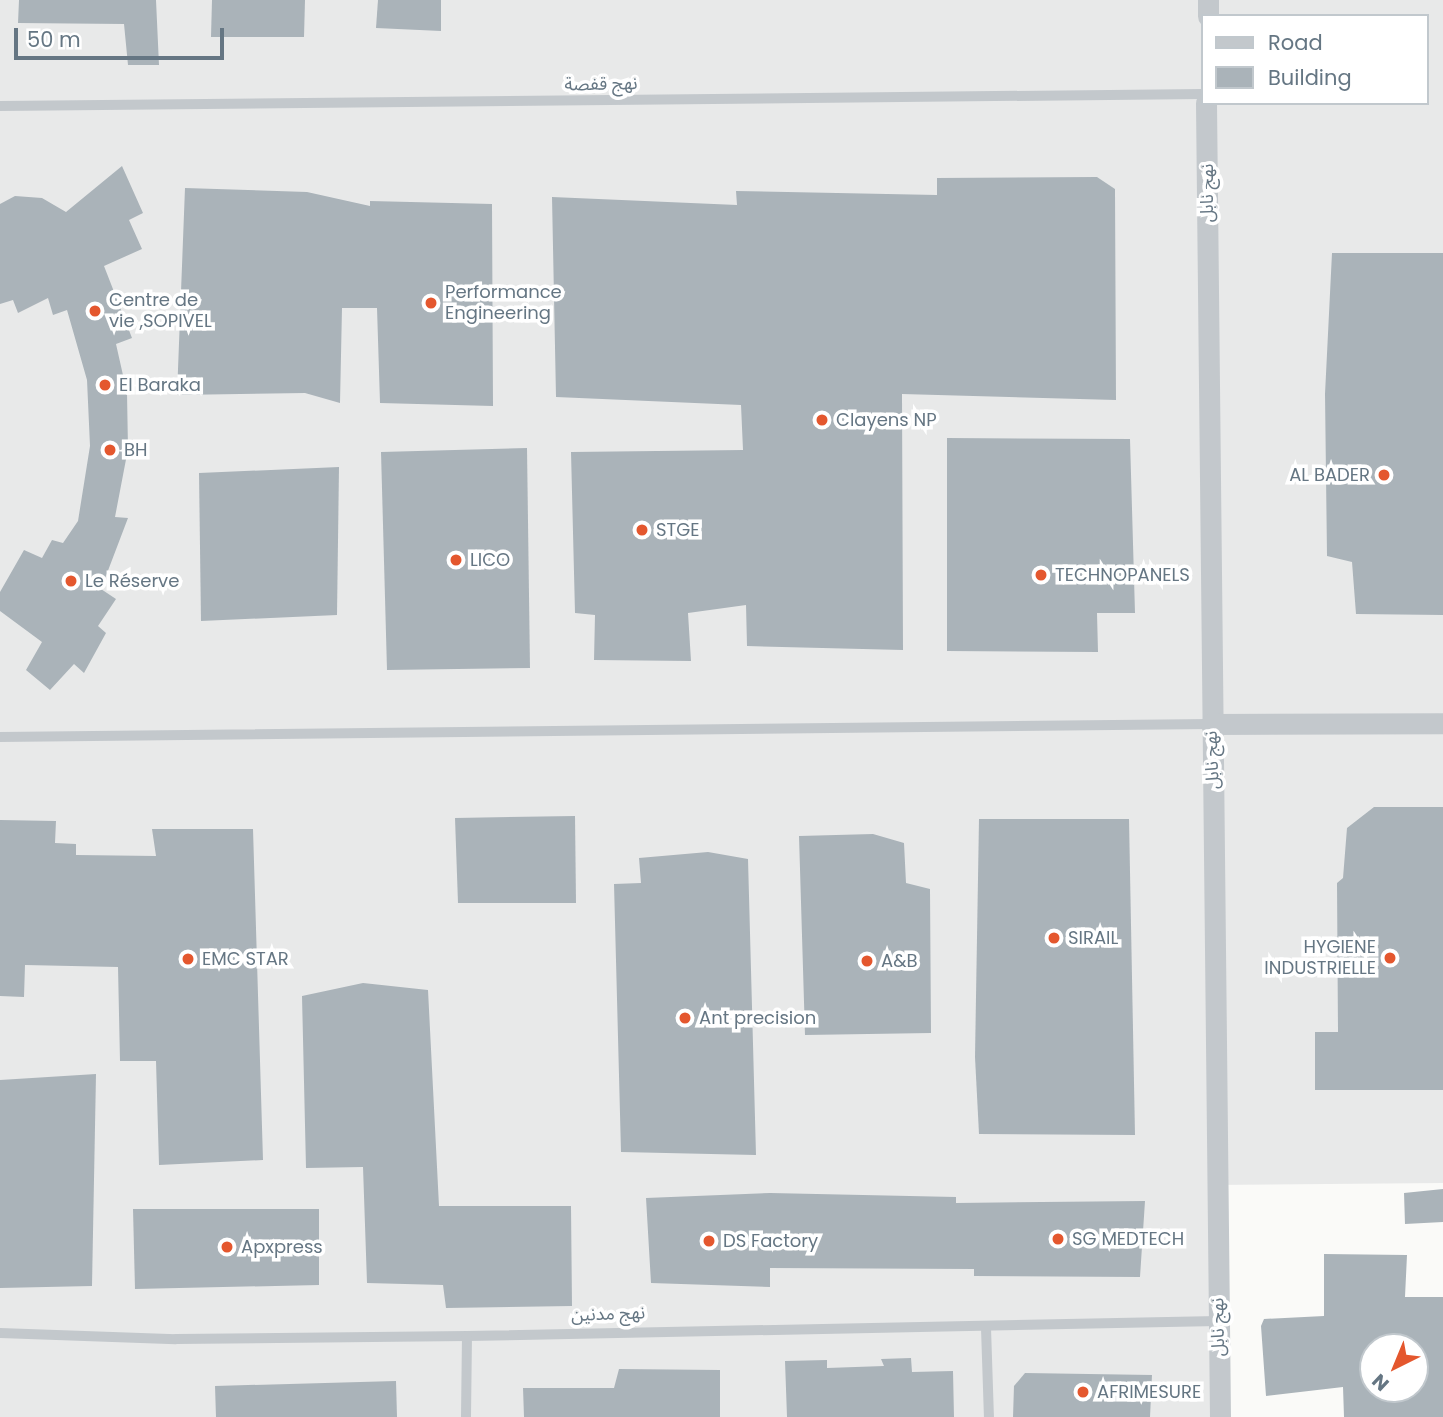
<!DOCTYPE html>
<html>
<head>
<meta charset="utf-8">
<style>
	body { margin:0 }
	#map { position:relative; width:1443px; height:1417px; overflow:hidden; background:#fafaf8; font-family:Poppins,"Noto Sans Arabic",sans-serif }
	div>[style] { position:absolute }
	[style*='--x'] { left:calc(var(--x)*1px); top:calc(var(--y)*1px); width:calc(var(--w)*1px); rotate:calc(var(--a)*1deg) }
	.built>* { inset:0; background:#e8e9e9 }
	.building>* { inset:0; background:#aab3b9 }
	.service>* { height:10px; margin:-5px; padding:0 5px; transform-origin:5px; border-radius:5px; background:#c3c8cc }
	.minor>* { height:21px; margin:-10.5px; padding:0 10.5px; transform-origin:10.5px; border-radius:10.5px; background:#c3c8cc }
	.dots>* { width:19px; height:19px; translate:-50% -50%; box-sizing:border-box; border:4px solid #fff; border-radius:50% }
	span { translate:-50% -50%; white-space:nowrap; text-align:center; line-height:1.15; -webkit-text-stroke:7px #fff; paint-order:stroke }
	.street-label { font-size:18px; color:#657683 }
	.poi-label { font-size:18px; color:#657683 }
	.left { translate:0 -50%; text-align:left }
	.right { translate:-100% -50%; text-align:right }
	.legend { position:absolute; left:1201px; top:14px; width:228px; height:91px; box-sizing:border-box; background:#fff; border:2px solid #c1c8cd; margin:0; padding:9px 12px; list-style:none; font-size:21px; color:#657683 }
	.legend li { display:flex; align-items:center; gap:14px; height:35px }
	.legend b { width:35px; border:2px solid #c1c8cd }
	.north { position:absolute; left:1359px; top:1333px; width:70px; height:70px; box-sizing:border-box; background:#fff; border:2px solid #c1c8cd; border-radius:50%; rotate:223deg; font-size:19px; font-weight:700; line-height:28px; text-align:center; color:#657683 }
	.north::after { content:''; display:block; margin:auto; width:24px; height:32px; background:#e4572e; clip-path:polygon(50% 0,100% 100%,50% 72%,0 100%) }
	.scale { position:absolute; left:14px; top:28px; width:210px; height:32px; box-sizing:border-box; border:4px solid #657683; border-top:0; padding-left:9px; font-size:21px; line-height:24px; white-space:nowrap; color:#657683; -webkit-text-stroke:5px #fff; paint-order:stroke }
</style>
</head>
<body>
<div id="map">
	<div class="built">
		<div style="clip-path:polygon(evenodd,0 0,1443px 0,1443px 1183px,1210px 1185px,1215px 1417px,0 1417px,0 0,1203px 16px,1427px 16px,1427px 103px,1203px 103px,1203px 16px)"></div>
	</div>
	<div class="building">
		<div style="clip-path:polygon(19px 0,156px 0,159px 65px,128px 65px,124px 24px,18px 23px)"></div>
		<div style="clip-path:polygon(212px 0,305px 0,304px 37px,211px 37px)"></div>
		<div style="clip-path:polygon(378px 0,441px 0,441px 31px,376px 28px)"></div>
		<div style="clip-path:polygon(122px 166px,143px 213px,129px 220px,142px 249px,104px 266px,132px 338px,116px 344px,127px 393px,128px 449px,115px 517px,128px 518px,101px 589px,116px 599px,98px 626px,106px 633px,84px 673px,74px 664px,50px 690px,26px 670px,42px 642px,0 611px,0 592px,24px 550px,42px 558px,52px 540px,63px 543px,78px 521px,90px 446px,87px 380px,67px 310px,53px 315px,48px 298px,18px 313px,13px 300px,0 304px,0 204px,15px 196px,42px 198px,66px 212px)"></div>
		<div style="clip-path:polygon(1097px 177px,1115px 189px,1116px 400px,902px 394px,903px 650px,747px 646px,746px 605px,688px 613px,691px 661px,594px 660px,595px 615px,575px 613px,571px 452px,743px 450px,741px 405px,556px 397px,552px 197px,737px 205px,736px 191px,937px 195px,937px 178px)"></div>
		<div style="clip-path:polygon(185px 188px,307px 192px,370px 206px,370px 201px,492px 204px,493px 406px,380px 403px,377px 308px,342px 308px,340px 403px,305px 393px,177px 395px)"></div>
		<div style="clip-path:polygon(1332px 253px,1443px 253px,1443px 615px,1356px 614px,1352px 562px,1327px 556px,1325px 394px)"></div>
		<div style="clip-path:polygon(947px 438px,1130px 439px,1135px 613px,1097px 613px,1098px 652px,947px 651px)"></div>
		<div style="clip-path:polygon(527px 448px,530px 668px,387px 670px,381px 452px)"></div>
		<div style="clip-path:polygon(339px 467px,337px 615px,201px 621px,199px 473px)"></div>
		<div style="clip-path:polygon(1374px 807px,1443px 807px,1443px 1090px,1315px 1090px,1315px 1032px,1338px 1032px,1337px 883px,1343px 878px,1347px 828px)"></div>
		<div style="clip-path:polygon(575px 816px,576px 903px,458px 903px,455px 818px)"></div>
		<div style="clip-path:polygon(979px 819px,1129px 819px,1135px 1135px,979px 1134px,975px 1057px)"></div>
		<div style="clip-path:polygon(0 820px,56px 821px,55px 843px,76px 844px,76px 855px,156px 856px,152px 829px,253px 829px,263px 1160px,159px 1165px,156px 1061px,120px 1061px,118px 967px,25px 965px,24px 997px,0 996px)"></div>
		<div style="clip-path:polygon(873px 834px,904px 843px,906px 883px,930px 889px,931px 1033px,805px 1035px,799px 836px)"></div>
		<div style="clip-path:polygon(708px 852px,748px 859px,756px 1155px,621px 1152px,614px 884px,641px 883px,639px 858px)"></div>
		<div style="clip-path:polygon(363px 983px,428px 990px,439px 1206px,571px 1206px,572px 1306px,446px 1308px,443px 1285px,367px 1283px,363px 1167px,306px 1168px,302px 996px)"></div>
		<div style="clip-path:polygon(96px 1074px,92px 1286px,0 1288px,0 1080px)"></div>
		<div style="clip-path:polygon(1443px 1189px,1443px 1222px,1405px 1224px,1404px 1193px)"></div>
		<div style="clip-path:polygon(770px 1193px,956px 1197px,956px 1203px,1145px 1201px,1140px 1277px,974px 1276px,974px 1269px,770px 1268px,770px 1287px,651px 1283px,646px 1198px)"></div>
		<div style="clip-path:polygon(133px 1209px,319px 1209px,319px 1285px,135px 1289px)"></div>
		<div style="clip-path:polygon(evenodd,1324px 1254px,1407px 1255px,1405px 1297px,1443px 1297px,1443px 1417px,1344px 1417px,1343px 1387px,1266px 1396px,1261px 1326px,1264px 1319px,1324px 1316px,1324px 1254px,1373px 1347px,1415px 1347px,1415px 1389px,1373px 1389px,1373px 1347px)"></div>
		<div style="clip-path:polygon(911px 1358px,912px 1372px,953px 1371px,954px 1417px,787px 1417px,785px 1361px,827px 1360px,827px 1368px,884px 1366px,881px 1359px)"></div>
		<div style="clip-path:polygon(619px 1369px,720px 1370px,720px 1417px,524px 1417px,523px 1388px,614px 1388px)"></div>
		<div style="clip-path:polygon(1025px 1373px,1152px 1375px,1150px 1417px,1013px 1417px,1014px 1386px)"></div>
		<div style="clip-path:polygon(396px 1381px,397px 1417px,216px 1417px,215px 1386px)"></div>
	</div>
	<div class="service">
		<div style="--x:0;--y:106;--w:1203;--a:-0.57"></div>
		<div style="--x:0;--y:737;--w:1211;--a:-0.62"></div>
		<div style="--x:986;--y:1328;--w:89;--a:88.1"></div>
		<div style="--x:0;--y:1333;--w:176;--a:2"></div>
		<div style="--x:176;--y:1339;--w:291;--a:-0.6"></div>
		<div style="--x:467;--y:1336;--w:751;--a:-1.14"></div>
		<div style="--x:466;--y:1417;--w:81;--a:-89.3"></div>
	</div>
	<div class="minor">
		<div style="--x:1208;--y:16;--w:16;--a:-90"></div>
		<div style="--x:1206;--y:103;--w:1314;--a:89.39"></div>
		<div style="--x:1211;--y:724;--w:232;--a:-0.2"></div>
	</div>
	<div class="dots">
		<div style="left:431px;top:303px;background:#e4572e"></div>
		<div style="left:95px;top:311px;background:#e4572e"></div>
		<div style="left:105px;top:385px;background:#e4572e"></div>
		<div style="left:822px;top:420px;background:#e4572e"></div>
		<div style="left:110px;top:450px;background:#e4572e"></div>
		<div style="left:1384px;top:475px;background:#e4572e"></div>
		<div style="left:642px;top:530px;background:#e4572e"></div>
		<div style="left:456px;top:560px;background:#e4572e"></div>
		<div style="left:1041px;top:575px;background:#e4572e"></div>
		<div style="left:71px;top:581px;background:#e4572e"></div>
		<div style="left:1054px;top:938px;background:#e4572e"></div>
		<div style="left:1390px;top:958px;background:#e4572e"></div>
		<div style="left:188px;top:959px;background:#e4572e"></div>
		<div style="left:867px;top:961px;background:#e4572e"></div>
		<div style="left:685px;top:1018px;background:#e4572e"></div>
		<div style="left:1058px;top:1239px;background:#e4572e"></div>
		<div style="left:709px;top:1241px;background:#e4572e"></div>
		<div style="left:227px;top:1247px;background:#e4572e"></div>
		<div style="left:1083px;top:1392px;background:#e4572e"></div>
	</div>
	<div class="street-label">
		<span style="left:601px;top:84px;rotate:-1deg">نهج قفصة</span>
		<span style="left:1207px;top:193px;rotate:-90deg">نهج نابل</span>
		<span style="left:1212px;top:760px;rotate:-92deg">نهج نابل</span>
		<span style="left:608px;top:1314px;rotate:-2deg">نهج مدنين</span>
		<span style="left:1218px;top:1327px;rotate:-91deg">نهج نابل</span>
	</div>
	<div class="poi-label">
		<span class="left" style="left:445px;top:303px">Performance<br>Engineering</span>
		<span class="left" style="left:109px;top:311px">Centre de<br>vie ,SOPIVEL</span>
		<span class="left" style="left:119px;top:385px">El Baraka</span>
		<span class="left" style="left:836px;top:420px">Clayens NP</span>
		<span class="left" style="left:124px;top:450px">BH</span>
		<span class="right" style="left:1370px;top:475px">AL BADER</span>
		<span class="left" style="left:656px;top:530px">STGE</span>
		<span class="left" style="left:470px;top:560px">LICO</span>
		<span class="left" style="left:1055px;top:575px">TECHNOPANELS</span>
		<span class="left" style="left:85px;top:581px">Le Réserve</span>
		<span class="left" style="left:1068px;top:938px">SIRAIL</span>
		<span class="right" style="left:1376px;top:958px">HYGIENE<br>INDUSTRIELLE</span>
		<span class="left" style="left:202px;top:959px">EMC STAR</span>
		<span class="left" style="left:881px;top:961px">A&amp;B</span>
		<span class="left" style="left:699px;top:1018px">Ant precision</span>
		<span class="left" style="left:1072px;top:1239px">SG MEDTECH</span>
		<span class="left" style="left:723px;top:1241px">DS Factory</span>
		<span class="left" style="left:241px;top:1247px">Apxpress</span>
		<span class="left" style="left:1097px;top:1392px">AFRIMESURE</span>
	</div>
	<ul class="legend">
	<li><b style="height:9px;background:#c3c8cc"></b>Road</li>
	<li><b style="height:19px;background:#aab3b9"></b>Building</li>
	</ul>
	<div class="north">N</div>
	<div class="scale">50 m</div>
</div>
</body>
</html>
